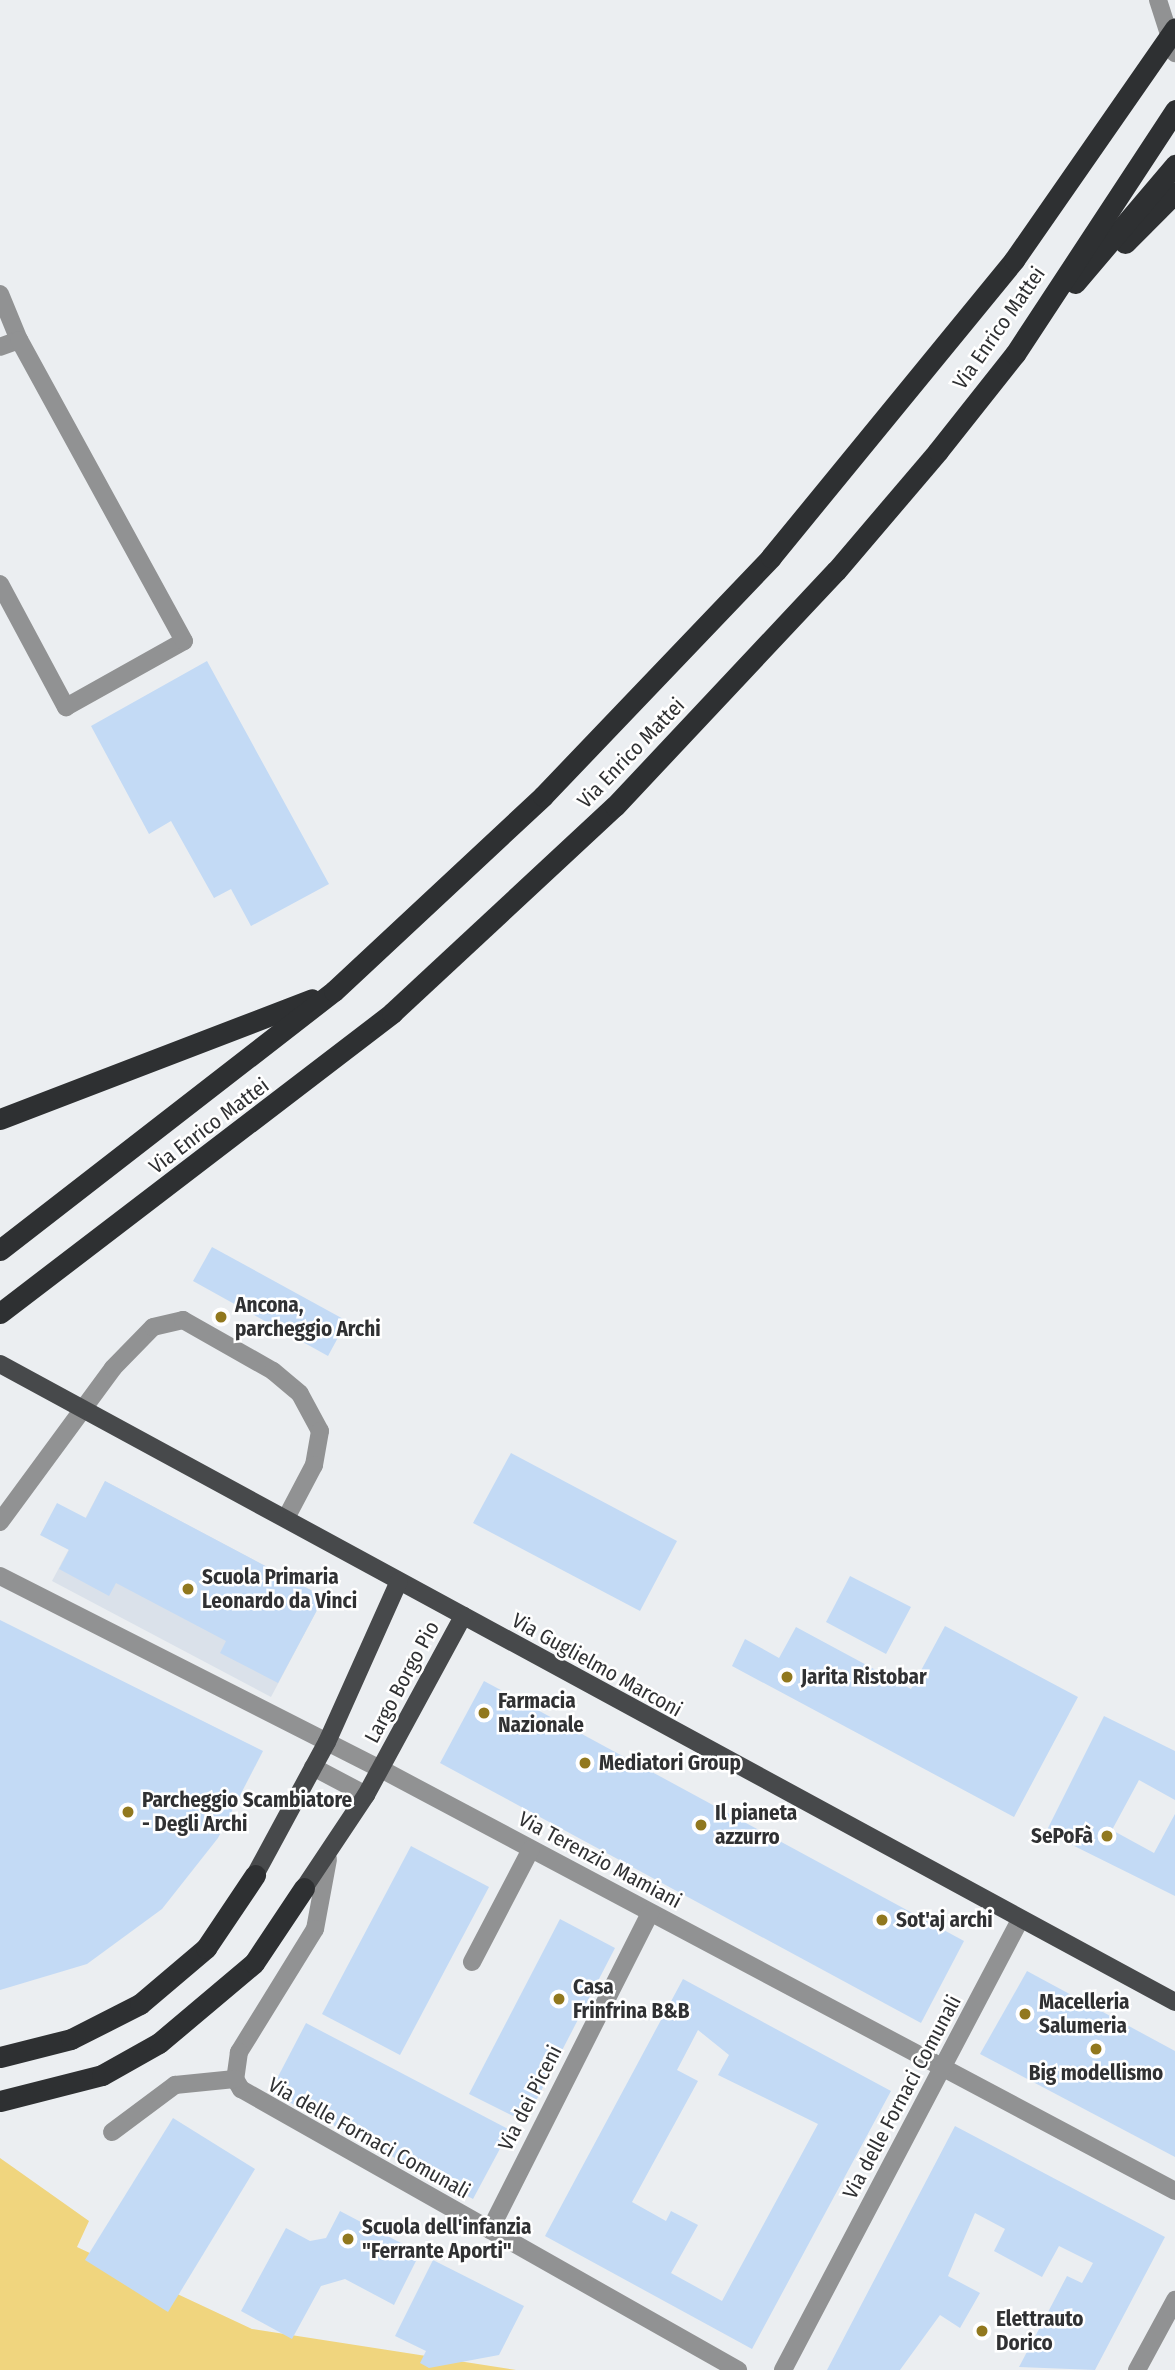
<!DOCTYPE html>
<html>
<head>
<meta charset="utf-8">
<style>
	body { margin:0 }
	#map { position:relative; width:1175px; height:2370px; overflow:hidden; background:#ebeef1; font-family:"Fira Sans Condensed",sans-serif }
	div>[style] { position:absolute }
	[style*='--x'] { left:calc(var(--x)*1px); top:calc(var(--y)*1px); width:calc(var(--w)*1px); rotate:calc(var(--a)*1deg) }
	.built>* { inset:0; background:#dae1ea }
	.green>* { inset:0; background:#f0d57e }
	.building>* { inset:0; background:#c3daf5 }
	.minor>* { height:18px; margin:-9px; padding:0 9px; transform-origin:9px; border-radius:9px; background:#919293 }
	.major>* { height:18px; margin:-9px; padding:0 9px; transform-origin:9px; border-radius:9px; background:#47494b }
	.highway>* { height:21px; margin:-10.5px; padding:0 10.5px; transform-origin:10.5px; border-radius:10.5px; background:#2e3032 }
	.highway-bridge>* { height:21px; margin:-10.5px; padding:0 10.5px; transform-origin:10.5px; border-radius:10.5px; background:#2e3032 }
	.dots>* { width:19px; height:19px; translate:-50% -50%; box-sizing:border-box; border:4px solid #fff; border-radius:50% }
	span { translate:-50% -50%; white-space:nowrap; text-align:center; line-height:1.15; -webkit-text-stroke:5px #fff; paint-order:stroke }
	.street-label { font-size:21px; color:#303133 }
	.poi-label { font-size:21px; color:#303133; font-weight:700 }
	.left { translate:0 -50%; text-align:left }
	.right { translate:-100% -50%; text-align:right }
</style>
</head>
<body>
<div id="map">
	<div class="built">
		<div style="clip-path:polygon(105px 1481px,324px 1597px,271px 1697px,52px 1581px)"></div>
	</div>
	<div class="green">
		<div style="clip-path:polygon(0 2158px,89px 2221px,77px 2247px,252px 2329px,516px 2370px,0 2370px)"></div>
	</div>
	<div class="building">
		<div style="clip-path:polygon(207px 661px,329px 884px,251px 926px,231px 889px,214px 898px,171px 821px,149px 834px,91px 726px)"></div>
		<div style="clip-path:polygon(212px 1247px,347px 1321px,328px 1356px,193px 1281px)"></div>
		<div style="clip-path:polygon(511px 1453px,677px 1541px,640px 1611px,473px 1523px)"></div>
		<div style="clip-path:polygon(105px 1481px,324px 1597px,278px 1683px,220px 1653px,226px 1641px,116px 1583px,109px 1596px,59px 1569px,69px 1550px,40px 1535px,57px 1503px,86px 1518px)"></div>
		<div style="clip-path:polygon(850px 1576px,911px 1607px,886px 1654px,826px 1622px)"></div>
		<div style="clip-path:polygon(0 1620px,263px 1751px,218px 1838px,162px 1909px,87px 1964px,0 1990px)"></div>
		<div style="clip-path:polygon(945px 1626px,1078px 1697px,1014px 1817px,732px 1666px,745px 1639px,779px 1658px,796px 1627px,911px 1689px)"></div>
		<div style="clip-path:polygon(484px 1681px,964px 1941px,921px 2023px,440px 1763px)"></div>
		<div style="clip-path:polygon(1104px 1716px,1175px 1751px,1175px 1800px,1139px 1780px,1112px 1830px,1154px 1853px,1175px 1814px,1175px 1896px,1046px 1832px)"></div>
		<div style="clip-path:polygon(411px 1846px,489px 1887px,400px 2055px,322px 2014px)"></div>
		<div style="clip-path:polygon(560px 1919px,615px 1948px,525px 2122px,469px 2094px)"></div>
		<div style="clip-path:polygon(1027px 1971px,1175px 2051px,1175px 2157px,980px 2054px)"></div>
		<div style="clip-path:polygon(evenodd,683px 1979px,891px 2091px,752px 2349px,545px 2236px,683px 1979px,698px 2030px,729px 2055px,718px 2075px,818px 2124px,722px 2301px,671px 2273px,698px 2225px,671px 2211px,666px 2221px,632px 2202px,698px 2081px,677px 2070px,698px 2030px)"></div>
		<div style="clip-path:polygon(306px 2023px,510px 2130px,473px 2199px,270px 2092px)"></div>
		<div style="clip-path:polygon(173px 2118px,255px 2169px,168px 2312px,85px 2260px)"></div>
		<div style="clip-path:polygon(955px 2126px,1165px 2237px,1095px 2370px,1019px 2367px,1067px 2276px,1082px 2283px,1093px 2263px,1059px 2246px,1042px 2277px,994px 2251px,1005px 2229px,975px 2213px,948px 2276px,980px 2293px,960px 2328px,940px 2315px,900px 2370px,827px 2370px)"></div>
		<div style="clip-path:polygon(340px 2211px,420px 2253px,394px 2305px,345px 2279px,321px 2286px,292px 2339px,241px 2311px,286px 2228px,310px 2241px,326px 2238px)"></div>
		<div style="clip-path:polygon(433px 2260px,524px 2306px,499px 2355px,429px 2368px,420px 2363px,426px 2351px,395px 2336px)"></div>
	</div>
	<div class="minor">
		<div style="--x:1158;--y:0;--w:56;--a:72.2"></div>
		<div style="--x:0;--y:294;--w:50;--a:67.6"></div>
		<div style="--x:19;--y:340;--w:20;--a:160"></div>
		<div style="--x:0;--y:584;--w:140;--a:61.8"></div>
		<div style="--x:66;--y:707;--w:135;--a:-29.2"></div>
		<div style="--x:184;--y:641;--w:343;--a:-118.7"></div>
		<div style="--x:0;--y:1522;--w:191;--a:-53.7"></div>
		<div style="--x:113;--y:1368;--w:57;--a:-45.7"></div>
		<div style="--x:153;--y:1327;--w:31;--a:-13"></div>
		<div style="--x:183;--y:1320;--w:103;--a:29.5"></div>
		<div style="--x:273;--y:1371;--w:35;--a:40"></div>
		<div style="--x:300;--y:1394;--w:42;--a:61.6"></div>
		<div style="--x:320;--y:1431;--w:35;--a:100"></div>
		<div style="--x:314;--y:1465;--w:60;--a:117.8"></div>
		<div style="--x:0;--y:1576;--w:427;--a:26.9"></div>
		<div style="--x:381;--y:1769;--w:899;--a:27.99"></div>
		<div style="--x:313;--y:1767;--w:60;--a:27.8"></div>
		<div style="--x:328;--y:1859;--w:71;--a:100.5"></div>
		<div style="--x:315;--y:1929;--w:145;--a:121.7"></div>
		<div style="--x:239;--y:2052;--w:27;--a:98"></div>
		<div style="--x:235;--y:2079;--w:12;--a:59"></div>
		<div style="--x:241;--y:2089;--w:571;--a:29.48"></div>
		<div style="--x:472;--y:1962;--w:127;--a:-62.4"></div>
		<div style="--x:112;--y:2132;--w:79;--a:-36.7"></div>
		<div style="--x:175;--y:2085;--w:60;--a:-5.7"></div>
		<div style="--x:490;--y:2230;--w:355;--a:-63.2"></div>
		<div style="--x:783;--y:2370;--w:509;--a:-62.23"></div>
		<div style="--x:1137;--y:2370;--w:80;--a:-61.5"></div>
	</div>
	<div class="major">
		<div style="--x:0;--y:1364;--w:1337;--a:28.5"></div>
		<div style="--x:255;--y:1875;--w:151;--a:-61.6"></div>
		<div style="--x:327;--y:1742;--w:176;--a:-65.9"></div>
		<div style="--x:304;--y:1888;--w:112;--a:-56.3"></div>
		<div style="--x:366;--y:1795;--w:204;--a:-61.5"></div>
	</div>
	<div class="highway">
		<div style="--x:1125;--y:243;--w:71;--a:-45"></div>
		<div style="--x:1075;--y:283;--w:155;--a:-49.7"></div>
		<div style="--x:0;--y:1119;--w:334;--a:-21"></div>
		<div style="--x:0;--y:1250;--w:423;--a:-37.8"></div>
		<div style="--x:0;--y:1313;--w:494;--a:-37.4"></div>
		<div style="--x:392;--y:1013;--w:304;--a:-42.9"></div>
		<div style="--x:615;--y:806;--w:323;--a:-46.8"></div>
		<div style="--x:836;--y:571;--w:157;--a:-49.6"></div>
		<div style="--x:938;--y:451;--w:124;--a:-51.6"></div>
		<div style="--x:1015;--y:354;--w:292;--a:-56.7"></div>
		<div style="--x:0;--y:2057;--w:73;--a:-14.2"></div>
		<div style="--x:71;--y:2039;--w:77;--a:-26.9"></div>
		<div style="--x:140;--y:2004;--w:87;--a:-40.3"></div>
		<div style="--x:206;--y:1948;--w:88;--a:-56.1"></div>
		<div style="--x:0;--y:2101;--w:105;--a:-14.3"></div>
		<div style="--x:102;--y:2075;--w:65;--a:-29.3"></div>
		<div style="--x:159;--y:2043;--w:124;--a:-40.1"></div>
		<div style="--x:254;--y:1963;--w:90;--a:-56.3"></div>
	</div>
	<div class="highway-bridge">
		<div style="--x:334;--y:991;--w:286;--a:-43"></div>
		<div style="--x:543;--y:796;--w:330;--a:-46.3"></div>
		<div style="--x:771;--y:557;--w:384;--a:-50.7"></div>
		<div style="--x:1014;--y:260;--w:282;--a:-55.2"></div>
	</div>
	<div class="dots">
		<div style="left:221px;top:1317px;background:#91781e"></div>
		<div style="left:188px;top:1589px;background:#91781e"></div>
		<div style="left:787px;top:1677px;background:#91781e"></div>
		<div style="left:484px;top:1713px;background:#91781e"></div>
		<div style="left:585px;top:1763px;background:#91781e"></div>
		<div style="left:128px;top:1812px;background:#91781e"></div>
		<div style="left:701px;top:1825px;background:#91781e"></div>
		<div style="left:1107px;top:1836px;background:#91781e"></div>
		<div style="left:882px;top:1920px;background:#91781e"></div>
		<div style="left:559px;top:1999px;background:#91781e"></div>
		<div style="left:1025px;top:2014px;background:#91781e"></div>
		<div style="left:1096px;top:2049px;background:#91781e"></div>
		<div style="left:348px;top:2239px;background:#91781e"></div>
		<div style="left:982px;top:2331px;background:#91781e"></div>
	</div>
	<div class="street-label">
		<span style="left:999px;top:328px;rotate:-55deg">Via Enrico Mattei</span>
		<span style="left:631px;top:753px;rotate:-46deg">Via Enrico Mattei</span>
		<span style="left:209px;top:1126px;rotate:-37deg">Via Enrico Mattei</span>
		<span style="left:597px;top:1665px;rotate:29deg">Via Guglielmo Marconi</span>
		<span style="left:402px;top:1682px;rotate:-62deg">Largo Borgo Pio</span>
		<span style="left:600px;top:1860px;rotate:28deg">Via Terenzio Mamiani</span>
		<span style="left:902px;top:2097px;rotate:-62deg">Via delle Fornaci Comunali</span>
		<span style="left:530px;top:2098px;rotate:-63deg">Via dei Piceni</span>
		<span style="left:369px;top:2138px;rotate:29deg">Via delle Fornaci Comunali</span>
	</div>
	<div class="poi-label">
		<span class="left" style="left:235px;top:1317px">Ancona,<br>parcheggio Archi</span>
		<span class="left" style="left:202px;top:1589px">Scuola Primaria<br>Leonardo da Vinci</span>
		<span class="left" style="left:801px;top:1677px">Jarita Ristobar</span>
		<span class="left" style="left:498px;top:1713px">Farmacia<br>Nazionale</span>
		<span class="left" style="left:599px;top:1763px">Mediatori Group</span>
		<span class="left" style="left:142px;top:1812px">Parcheggio Scambiatore<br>- Degli Archi</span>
		<span class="left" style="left:715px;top:1825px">Il pianeta<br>azzurro</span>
		<span class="right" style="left:1093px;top:1836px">SePoFà</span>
		<span class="left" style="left:896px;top:1920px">Sot'aj archi</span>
		<span class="left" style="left:573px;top:1999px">Casa<br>Frinfrina B&amp;B</span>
		<span class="left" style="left:1039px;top:2014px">Macelleria<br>Salumeria</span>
		<span style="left:1096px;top:2073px">Big modellismo</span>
		<span class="left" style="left:362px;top:2239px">Scuola dell'infanzia<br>"Ferrante Aporti"</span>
		<span class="left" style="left:996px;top:2331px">Elettrauto<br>Dorico</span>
	</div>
</div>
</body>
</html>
